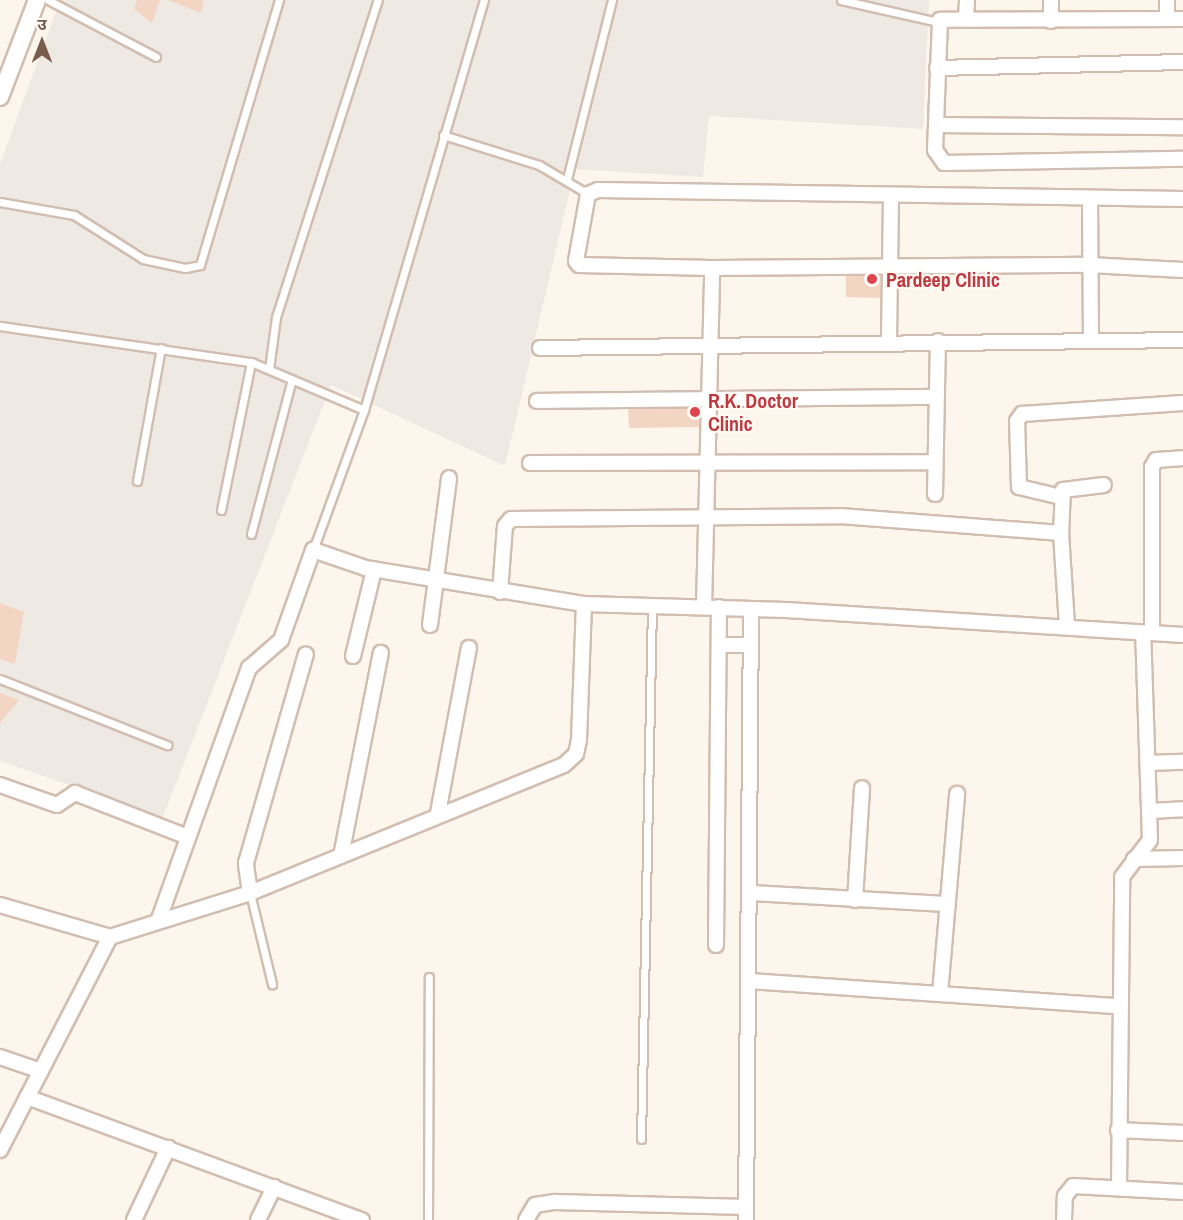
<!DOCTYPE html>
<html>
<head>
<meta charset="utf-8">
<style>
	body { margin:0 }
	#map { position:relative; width:1183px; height:1220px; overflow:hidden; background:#fdf6ec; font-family:"Archivo Narrow","Noto Sans Devanagari",sans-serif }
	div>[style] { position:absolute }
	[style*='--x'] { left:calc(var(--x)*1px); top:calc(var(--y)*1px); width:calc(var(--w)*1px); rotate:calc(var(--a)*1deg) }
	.industrial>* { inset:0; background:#efe9e4 }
	.building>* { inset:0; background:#f3d5c3 }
	.roads { filter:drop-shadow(2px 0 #d1beb0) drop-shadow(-2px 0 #d1beb0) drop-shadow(0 2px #d1beb0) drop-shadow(0 -2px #d1beb0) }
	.service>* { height:7px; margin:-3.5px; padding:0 3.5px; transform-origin:3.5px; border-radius:3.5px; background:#fff }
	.minor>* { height:14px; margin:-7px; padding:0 7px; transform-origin:7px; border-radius:7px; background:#fff }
	.tertiary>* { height:16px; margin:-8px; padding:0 8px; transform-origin:8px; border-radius:8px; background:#fff }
	.dots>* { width:16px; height:16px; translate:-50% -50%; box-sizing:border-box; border:3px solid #fffaf3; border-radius:50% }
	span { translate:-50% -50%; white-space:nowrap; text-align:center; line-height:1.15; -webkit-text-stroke:4.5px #fffaf3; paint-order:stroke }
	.health-label { font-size:20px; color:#be3a42; font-weight:700 }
	.left { translate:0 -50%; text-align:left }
	.north { position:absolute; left:12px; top:12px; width:60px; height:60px; -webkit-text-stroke:4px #fffaf3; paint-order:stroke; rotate:0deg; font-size:16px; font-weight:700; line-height:24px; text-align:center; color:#7a5c4d }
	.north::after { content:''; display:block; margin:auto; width:21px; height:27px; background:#7a5c4d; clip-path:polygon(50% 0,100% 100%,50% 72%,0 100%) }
</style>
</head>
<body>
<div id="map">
	<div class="industrial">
		<div style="clip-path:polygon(60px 0,929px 0,923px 129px,709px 116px,703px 177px,575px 169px,505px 466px,331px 385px,163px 817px,0 761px,0 164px)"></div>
	</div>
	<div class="building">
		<div style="clip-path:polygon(137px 0,160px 0,152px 23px,134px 9px)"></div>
		<div style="clip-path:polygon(168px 0,204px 0,201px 13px)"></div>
		<div style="clip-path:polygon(846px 276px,881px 276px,880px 298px,846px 297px)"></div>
		<div style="clip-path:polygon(700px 408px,699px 427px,629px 428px,628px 409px)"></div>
		<div style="clip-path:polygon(0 603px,24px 612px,15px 664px,0 659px)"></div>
		<div style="clip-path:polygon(0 693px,19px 700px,0 723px)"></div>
	</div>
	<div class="roads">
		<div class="service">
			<div style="--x:48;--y:0;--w:122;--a:27.8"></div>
			<div style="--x:841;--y:0;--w:99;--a:12.8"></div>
			<div style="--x:443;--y:135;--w:101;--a:17.4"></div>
			<div style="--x:539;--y:165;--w:57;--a:30.6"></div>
			<div style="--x:567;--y:179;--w:185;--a:-75.9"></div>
			<div style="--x:0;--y:202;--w:75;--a:10"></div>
			<div style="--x:74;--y:215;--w:82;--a:32.5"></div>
			<div style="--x:143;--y:259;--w:43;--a:12.1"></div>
			<div style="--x:185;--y:268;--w:15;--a:-11"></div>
			<div style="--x:200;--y:265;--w:277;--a:-73.4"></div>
			<div style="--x:0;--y:326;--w:254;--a:8.2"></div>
			<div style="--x:251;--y:362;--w:123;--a:23"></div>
			<div style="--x:269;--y:369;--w:52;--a:-82.3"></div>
			<div style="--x:276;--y:317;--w:333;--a:-72.2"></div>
			<div style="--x:137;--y:481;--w:135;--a:-79.8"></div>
			<div style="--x:221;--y:510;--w:151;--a:-78.5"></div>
			<div style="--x:251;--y:534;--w:160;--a:-75.2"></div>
			<div style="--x:313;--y:550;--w:149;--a:-70"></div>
			<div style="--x:364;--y:410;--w:427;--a:-73.7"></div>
			<div style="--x:0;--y:679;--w:180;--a:21.6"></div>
			<div style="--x:250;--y:893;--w:94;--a:76.4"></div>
			<div style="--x:641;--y:1139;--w:533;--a:-88.82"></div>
			<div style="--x:428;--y:1220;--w:243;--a:-89.8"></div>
		</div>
		<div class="minor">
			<div style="--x:1051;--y:0;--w:21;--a:90"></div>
			<div style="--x:1167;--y:0;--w:19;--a:90"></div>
			<div style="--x:966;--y:19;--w:19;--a:-87"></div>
			<div style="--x:1183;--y:19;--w:243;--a:179.8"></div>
			<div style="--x:940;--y:20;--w:130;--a:92.2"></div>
			<div style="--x:935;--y:150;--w:16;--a:55"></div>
			<div style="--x:944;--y:163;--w:239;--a:-1"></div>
			<div style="--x:937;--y:68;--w:246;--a:-1.4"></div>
			<div style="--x:936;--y:125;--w:247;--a:0.5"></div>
			<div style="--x:1090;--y:198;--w:142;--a:89.6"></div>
			<div style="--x:1183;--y:199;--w:585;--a:-179.12"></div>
			<div style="--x:598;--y:190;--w:11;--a:158"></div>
			<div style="--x:588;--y:194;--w:68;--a:100.2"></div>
			<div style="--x:576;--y:261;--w:5;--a:53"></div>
			<div style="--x:579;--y:265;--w:133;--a:1.3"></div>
			<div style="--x:712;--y:268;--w:377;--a:-0.5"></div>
			<div style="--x:1089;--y:265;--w:94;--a:3"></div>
			<div style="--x:889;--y:341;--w:143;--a:-89.2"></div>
			<div style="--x:540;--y:348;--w:643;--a:-0.71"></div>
			<div style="--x:537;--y:401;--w:399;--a:-0.6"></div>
			<div style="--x:530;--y:463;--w:405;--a:-0.1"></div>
			<div style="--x:935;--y:494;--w:153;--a:-88.9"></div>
			<div style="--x:1061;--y:497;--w:43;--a:-166.6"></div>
			<div style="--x:1019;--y:487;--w:66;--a:-91.7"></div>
			<div style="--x:1017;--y:421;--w:9;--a:-54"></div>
			<div style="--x:1022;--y:414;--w:161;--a:-3.9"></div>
			<div style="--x:1061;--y:533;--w:43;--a:-87.3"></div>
			<div style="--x:1063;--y:490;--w:41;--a:-7"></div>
			<div style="--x:500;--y:592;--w:66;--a:-85.7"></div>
			<div style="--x:505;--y:526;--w:9;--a:-49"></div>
			<div style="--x:511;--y:519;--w:329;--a:-0.5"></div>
			<div style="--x:840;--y:516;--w:222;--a:4.4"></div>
			<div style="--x:1061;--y:533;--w:94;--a:86.3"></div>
			<div style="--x:704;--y:607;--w:339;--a:-88.6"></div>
			<div style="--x:430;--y:625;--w:148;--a:-82.6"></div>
			<div style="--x:1152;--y:633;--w:166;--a:-90"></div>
			<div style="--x:1152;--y:467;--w:8;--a:-60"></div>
			<div style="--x:1156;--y:460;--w:27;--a:-4"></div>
			<div style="--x:719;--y:645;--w:32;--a:0"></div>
			<div style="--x:353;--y:656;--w:89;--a:-76.3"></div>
			<div style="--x:1149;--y:763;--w:34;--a:-2"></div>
			<div style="--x:0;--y:785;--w:60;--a:19.3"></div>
			<div style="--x:57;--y:805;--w:22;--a:-34"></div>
			<div style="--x:75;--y:793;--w:121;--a:21.3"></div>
			<div style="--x:1150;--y:811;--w:33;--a:-3"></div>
			<div style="--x:438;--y:813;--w:168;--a:-79.4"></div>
			<div style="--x:341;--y:856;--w:207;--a:-78.9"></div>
			<div style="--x:1134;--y:859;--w:49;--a:-1.2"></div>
			<div style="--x:250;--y:893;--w:30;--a:-98"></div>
			<div style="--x:246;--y:863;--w:217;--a:-74"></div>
			<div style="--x:750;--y:893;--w:198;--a:3.2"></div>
			<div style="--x:855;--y:900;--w:112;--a:-86.4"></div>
			<div style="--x:0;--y:905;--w:115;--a:16.2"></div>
			<div style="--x:110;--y:937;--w:147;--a:-17.4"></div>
			<div style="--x:250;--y:893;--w:339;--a:-22.2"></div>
			<div style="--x:564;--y:765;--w:16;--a:-43"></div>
			<div style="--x:576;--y:754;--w:14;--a:-78"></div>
			<div style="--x:579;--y:740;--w:136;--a:-87.9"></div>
			<div style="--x:584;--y:604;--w:202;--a:1.7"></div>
			<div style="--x:786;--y:610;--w:398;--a:3.6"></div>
			<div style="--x:159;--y:919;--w:267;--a:-70.3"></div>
			<div style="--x:249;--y:668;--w:43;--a:-41.2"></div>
			<div style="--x:281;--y:640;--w:96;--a:-70.4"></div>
			<div style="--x:313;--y:550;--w:56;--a:18.8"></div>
			<div style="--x:366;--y:568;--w:221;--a:9.4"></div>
			<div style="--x:716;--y:945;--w:338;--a:-89.5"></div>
			<div style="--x:749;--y:981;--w:370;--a:3.9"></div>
			<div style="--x:940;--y:994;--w:201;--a:-85.1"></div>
			<div style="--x:0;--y:1057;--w:43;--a:18.9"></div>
			<div style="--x:27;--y:1097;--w:357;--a:20.2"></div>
			<div style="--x:1118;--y:1130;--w:65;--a:2.6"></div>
			<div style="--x:0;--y:1150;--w:240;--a:-62.7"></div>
			<div style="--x:1119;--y:1188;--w:311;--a:-89.4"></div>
			<div style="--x:1122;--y:877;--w:46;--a:-52.9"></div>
			<div style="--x:1150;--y:840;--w:207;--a:-91.9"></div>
			<div style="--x:134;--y:1220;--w:80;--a:-64.7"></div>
			<div style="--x:258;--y:1220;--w:37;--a:-64"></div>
			<div style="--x:526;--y:1220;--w:17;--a:-59"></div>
			<div style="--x:535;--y:1205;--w:20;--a:-9"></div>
			<div style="--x:555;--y:1202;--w:191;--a:1.5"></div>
			<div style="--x:746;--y:1220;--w:611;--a:-89.53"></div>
			<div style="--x:1064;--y:1220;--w:24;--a:-88"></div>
			<div style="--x:1065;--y:1196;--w:13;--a:-51"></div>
			<div style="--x:1073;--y:1186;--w:110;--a:3.1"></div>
		</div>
		<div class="tertiary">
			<div style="--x:0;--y:97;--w:104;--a:-69.1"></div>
		</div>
	</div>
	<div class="dots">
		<div style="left:872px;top:279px;background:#e0444e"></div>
		<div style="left:695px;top:412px;background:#e0444e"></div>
	</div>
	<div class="health-label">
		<span class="left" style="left:886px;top:279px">Pardeep Clinic</span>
		<span class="left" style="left:708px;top:412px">R.K. Doctor<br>Clinic</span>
	</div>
	<div class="north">उ</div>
</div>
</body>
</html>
